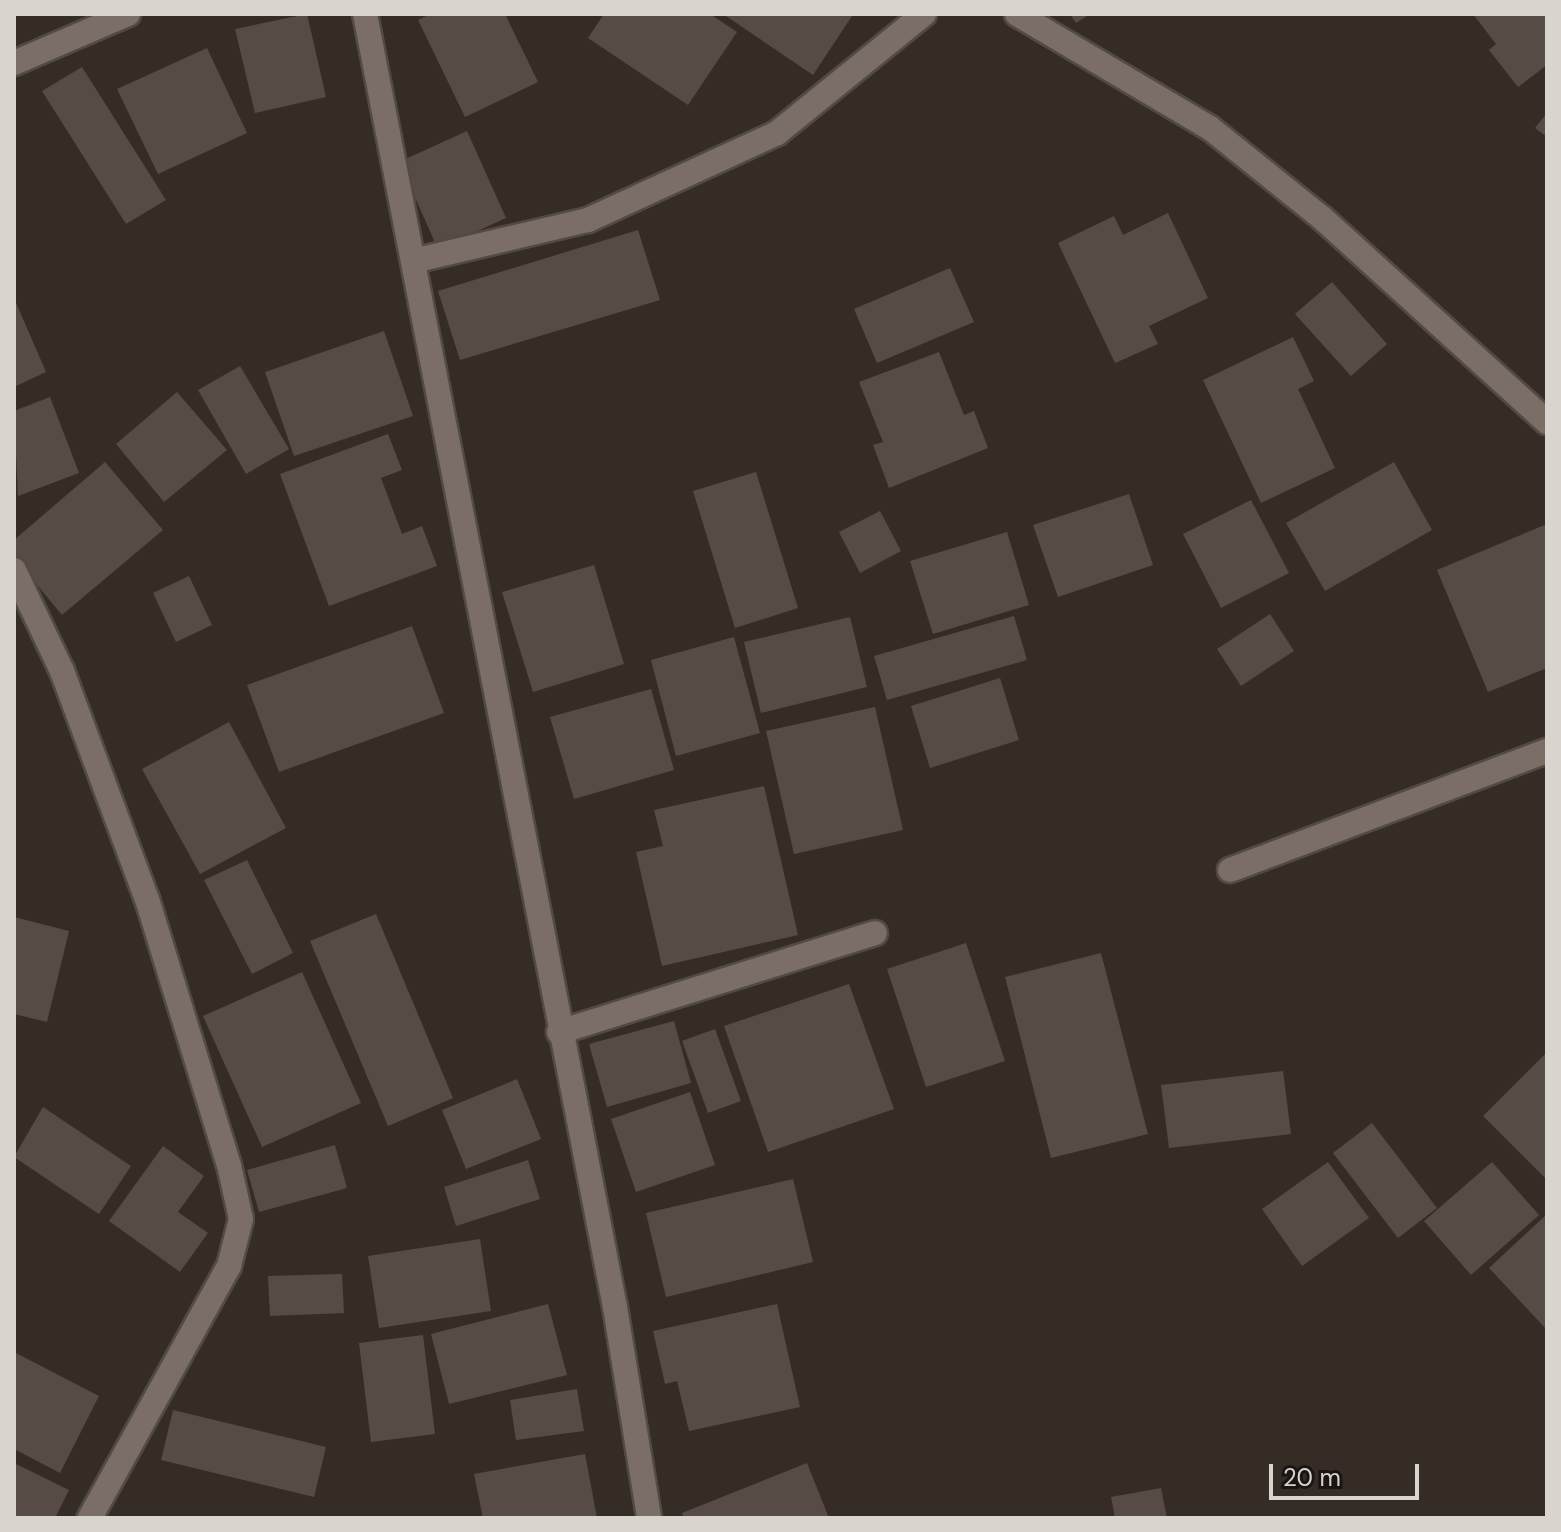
<!DOCTYPE html>
<html>
<head>
<meta charset="utf-8">
<style>
	body { margin:0 }
	#map { position:relative; width:1561px; height:1532px; overflow:hidden; background:#362c26; font-family:"DM Sans",sans-serif }
	div>[style] { position:absolute }
	[style*='--x'] { left:calc(var(--x)*1px); top:calc(var(--y)*1px); width:calc(var(--w)*1px); rotate:calc(var(--a)*1deg) }
	.building>* { inset:0; background:#574c45 }
	.roads { filter:drop-shadow(2px 0 #524a45) drop-shadow(-2px 0 #524a45) drop-shadow(0 2px #524a45) drop-shadow(0 -2px #524a45) }
	.street>* { height:24px; margin:-12px; padding:0 12px; transform-origin:12px; border-radius:12px; background:#7a6e67 }
	span { translate:-50% -50%; white-space:nowrap; text-align:center; line-height:1.15; -webkit-text-stroke:6px #1a1513; paint-order:stroke }
	.frame { position:absolute; inset:0; border:16px solid #dad4cf; pointer-events:none }
	.scale { position:absolute; left:1269px; top:1464px; width:150px; height:36px; box-sizing:border-box; border:4px solid #dad4cf; border-top:0; padding-left:10px; font-size:24px; line-height:28px; white-space:nowrap; color:#dad4cf; -webkit-text-stroke:6px #1a1513; paint-order:stroke }
</style>
</head>
<body>
<div id="map">
	<div class="building">
		<div style="clip-path:polygon(307px 14px,326px 97px,255px 113px,235px 29px)"></div>
		<div style="clip-path:polygon(430px 14px,505px 14px,538px 82px,465px 117px,418px 20px)"></div>
		<div style="clip-path:polygon(604px 14px,710px 14px,737px 32px,688px 105px,588px 38px)"></div>
		<div style="clip-path:polygon(723px 14px,849px 14px,852px 16px,813px 75px)"></div>
		<div style="clip-path:polygon(1070px 14px,1090px 14px,1076px 23px)"></div>
		<div style="clip-path:polygon(1473px 14px,1547px 14px,1547px 65px,1518px 87px,1489px 50px,1496px 44px)"></div>
		<div style="clip-path:polygon(207px 48px,247px 133px,158px 174px,117px 89px)"></div>
		<div style="clip-path:polygon(82px 67px,166px 200px,126px 224px,42px 91px)"></div>
		<div style="clip-path:polygon(1547px 113px,1547px 137px,1535px 128px)"></div>
		<div style="clip-path:polygon(467px 131px,506px 218px,438px 249px,399px 162px)"></div>
		<div style="clip-path:polygon(1168px 213px,1208px 298px,1149px 326px,1158px 344px,1115px 363px,1058px 243px,1114px 216px,1123px 235px)"></div>
		<div style="clip-path:polygon(638px 230px,660px 300px,460px 360px,438px 291px)"></div>
		<div style="clip-path:polygon(950px 268px,974px 322px,877px 363px,854px 309px)"></div>
		<div style="clip-path:polygon(1332px 282px,1387px 344px,1351px 376px,1295px 314px)"></div>
		<div style="clip-path:polygon(14px 298px,46px 372px,14px 387px)"></div>
		<div style="clip-path:polygon(384px 331px,413px 416px,294px 456px,265px 372px)"></div>
		<div style="clip-path:polygon(1293px 337px,1314px 381px,1298px 389px,1335px 468px,1261px 503px,1203px 380px)"></div>
		<div style="clip-path:polygon(939px 352px,964px 415px,974px 411px,988px 448px,889px 488px,873px 445px,883px 442px,859px 382px)"></div>
		<div style="clip-path:polygon(240px 366px,289px 449px,246px 474px,198px 390px)"></div>
		<div style="clip-path:polygon(177px 392px,227px 450px,164px 502px,116px 444px)"></div>
		<div style="clip-path:polygon(50px 397px,79px 473px,18px 496px,14px 411px)"></div>
		<div style="clip-path:polygon(388px 434px,402px 470px,381px 478px,402px 534px,422px 526px,437px 566px,329px 606px,280px 474px)"></div>
		<div style="clip-path:polygon(105px 462px,163px 530px,62px 615px,14px 557px,14px 540px)"></div>
		<div style="clip-path:polygon(1394px 462px,1432px 530px,1325px 591px,1286px 523px)"></div>
		<div style="clip-path:polygon(756px 472px,798px 608px,735px 628px,693px 491px)"></div>
		<div style="clip-path:polygon(1129px 494px,1153px 565px,1058px 597px,1033px 525px)"></div>
		<div style="clip-path:polygon(1251px 500px,1289px 573px,1221px 608px,1183px 534px)"></div>
		<div style="clip-path:polygon(880px 511px,901px 551px,860px 573px,839px 532px)"></div>
		<div style="clip-path:polygon(1547px 524px,1547px 668px,1488px 692px,1437px 570px)"></div>
		<div style="clip-path:polygon(1007px 532px,1029px 605px,933px 634px,910px 561px)"></div>
		<div style="clip-path:polygon(594px 565px,624px 664px,533px 692px,502px 592px)"></div>
		<div style="clip-path:polygon(189px 576px,212px 625px,176px 642px,153px 593px)"></div>
		<div style="clip-path:polygon(1270px 614px,1294px 651px,1241px 686px,1217px 649px)"></div>
		<div style="clip-path:polygon(1014px 616px,1027px 660px,887px 700px,874px 656px)"></div>
		<div style="clip-path:polygon(850px 617px,867px 687px,761px 713px,744px 642px)"></div>
		<div style="clip-path:polygon(412px 626px,444px 713px,279px 772px,247px 685px)"></div>
		<div style="clip-path:polygon(734px 637px,760px 733px,676px 756px,651px 660px)"></div>
		<div style="clip-path:polygon(1000px 678px,1019px 740px,930px 768px,911px 706px)"></div>
		<div style="clip-path:polygon(651px 689px,674px 770px,574px 799px,550px 717px)"></div>
		<div style="clip-path:polygon(875px 707px,903px 830px,794px 854px,766px 731px)"></div>
		<div style="clip-path:polygon(229px 722px,286px 828px,200px 874px,142px 769px)"></div>
		<div style="clip-path:polygon(764px 786px,798px 935px,662px 966px,636px 852px,663px 846px,654px 810px)"></div>
		<div style="clip-path:polygon(247px 860px,293px 953px,252px 974px,204px 880px)"></div>
		<div style="clip-path:polygon(376px 914px,453px 1098px,388px 1126px,310px 941px)"></div>
		<div style="clip-path:polygon(14px 917px,69px 931px,47px 1022px,14px 1014px)"></div>
		<div style="clip-path:polygon(966px 943px,1005px 1061px,926px 1087px,887px 969px)"></div>
		<div style="clip-path:polygon(1101px 953px,1148px 1134px,1051px 1158px,1005px 977px)"></div>
		<div style="clip-path:polygon(302px 972px,361px 1103px,262px 1147px,203px 1016px)"></div>
		<div style="clip-path:polygon(849px 984px,894px 1109px,768px 1152px,724px 1026px)"></div>
		<div style="clip-path:polygon(674px 1021px,691px 1083px,607px 1107px,589px 1044px)"></div>
		<div style="clip-path:polygon(715px 1029px,741px 1101px,708px 1113px,682px 1041px)"></div>
		<div style="clip-path:polygon(1547px 1052px,1547px 1180px,1483px 1116px)"></div>
		<div style="clip-path:polygon(1283px 1071px,1291px 1134px,1169px 1148px,1161px 1085px)"></div>
		<div style="clip-path:polygon(517px 1079px,541px 1139px,466px 1169px,442px 1110px)"></div>
		<div style="clip-path:polygon(690px 1092px,715px 1165px,636px 1192px,611px 1119px)"></div>
		<div style="clip-path:polygon(43px 1107px,131px 1166px,99px 1214px,14px 1157px)"></div>
		<div style="clip-path:polygon(1372px 1123px,1437px 1208px,1398px 1238px,1333px 1153px)"></div>
		<div style="clip-path:polygon(335px 1145px,347px 1188px,259px 1212px,247px 1170px)"></div>
		<div style="clip-path:polygon(163px 1146px,204px 1176px,178px 1212px,208px 1233px,180px 1272px,109px 1221px)"></div>
		<div style="clip-path:polygon(528px 1160px,540px 1199px,456px 1226px,444px 1187px)"></div>
		<div style="clip-path:polygon(1328px 1162px,1369px 1218px,1302px 1266px,1262px 1209px)"></div>
		<div style="clip-path:polygon(1492px 1162px,1539px 1215px,1471px 1275px,1424px 1221px)"></div>
		<div style="clip-path:polygon(793px 1179px,813px 1262px,666px 1297px,646px 1213px)"></div>
		<div style="clip-path:polygon(1547px 1214px,1547px 1330px,1489px 1268px)"></div>
		<div style="clip-path:polygon(480px 1239px,491px 1311px,379px 1328px,368px 1256px)"></div>
		<div style="clip-path:polygon(342px 1274px,344px 1313px,270px 1316px,268px 1276px)"></div>
		<div style="clip-path:polygon(548px 1304px,567px 1375px,449px 1404px,431px 1334px)"></div>
		<div style="clip-path:polygon(777px 1304px,800px 1407px,689px 1431px,677px 1381px,665px 1384px,653px 1331px)"></div>
		<div style="clip-path:polygon(423px 1335px,435px 1434px,371px 1442px,359px 1343px)"></div>
		<div style="clip-path:polygon(14px 1352px,99px 1396px,60px 1473px,14px 1449px)"></div>
		<div style="clip-path:polygon(577px 1389px,584px 1431px,516px 1440px,510px 1400px)"></div>
		<div style="clip-path:polygon(173px 1410px,326px 1447px,314px 1497px,161px 1460px)"></div>
		<div style="clip-path:polygon(585px 1454px,597px 1518px,483px 1518px,474px 1474px)"></div>
		<div style="clip-path:polygon(14px 1463px,69px 1490px,55px 1518px,14px 1518px)"></div>
		<div style="clip-path:polygon(807px 1463px,829px 1518px,684px 1518px,682px 1513px)"></div>
		<div style="clip-path:polygon(1161px 1488px,1167px 1518px,1115px 1518px,1111px 1497px)"></div>
	</div>
	<div class="roads">
		<div class="street">
			<div style="--x:365;--y:14;--w:1317;--a:79.06"></div>
			<div style="--x:615;--y:1307;--w:214;--a:80.8"></div>
			<div style="--x:1017;--y:14;--w:224;--a:30.6"></div>
			<div style="--x:1210;--y:128;--w:144;--a:38.8"></div>
			<div style="--x:1322;--y:218;--w:304;--a:42.2"></div>
			<div style="--x:14;--y:63;--w:124;--a:-23.3"></div>
			<div style="--x:413;--y:261;--w:180;--a:-13.2"></div>
			<div style="--x:588;--y:220;--w:208;--a:-24.7"></div>
			<div style="--x:777;--y:133;--w:189;--a:-39"></div>
			<div style="--x:14;--y:570;--w:112;--a:64.6"></div>
			<div style="--x:62;--y:671;--w:243;--a:69.6"></div>
			<div style="--x:147;--y:899;--w:278;--a:72.9"></div>
			<div style="--x:229;--y:1165;--w:55;--a:77.5"></div>
			<div style="--x:241;--y:1219;--w:49;--a:104.3"></div>
			<div style="--x:229;--y:1266;--w:288;--a:118.9"></div>
			<div style="--x:1230;--y:870;--w:339;--a:-20.6"></div>
			<div style="--x:559;--y:1032;--w:331;--a:-17.4"></div>
		</div>
	</div>
	<div class="frame"></div>
	<div class="scale">20 m</div>
</div>
</body>
</html>
